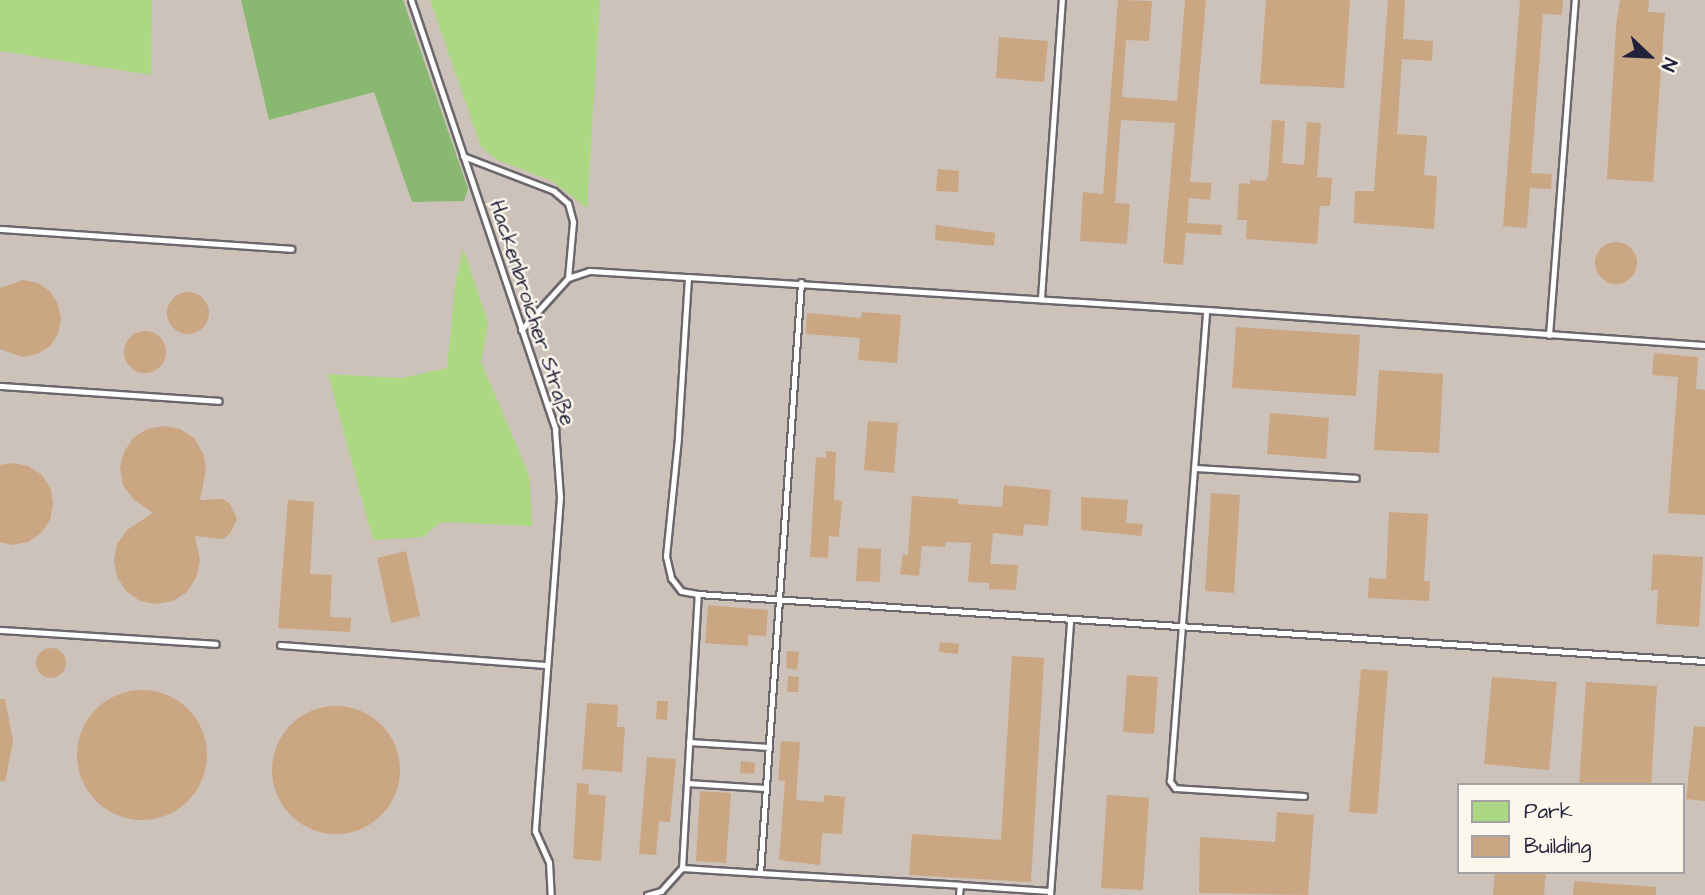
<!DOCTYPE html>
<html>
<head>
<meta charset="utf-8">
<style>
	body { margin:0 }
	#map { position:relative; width:1705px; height:895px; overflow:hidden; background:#f5e4cb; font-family:"Architects Daughter",sans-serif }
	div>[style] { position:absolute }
	.industrial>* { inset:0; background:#ccc2b9 }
	.green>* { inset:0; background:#acd783 }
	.forest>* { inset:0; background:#89b871 }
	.building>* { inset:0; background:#caa683 }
	.round { border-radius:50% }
	.roads { filter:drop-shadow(2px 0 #6c666d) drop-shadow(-2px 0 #6c666d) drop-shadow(0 2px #6c666d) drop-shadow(0 -2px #6c666d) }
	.service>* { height:5px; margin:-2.5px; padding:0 2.5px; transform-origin:2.5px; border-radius:2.5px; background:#fff }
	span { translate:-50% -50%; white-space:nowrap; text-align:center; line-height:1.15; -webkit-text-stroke:5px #fbf7ec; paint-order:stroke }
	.street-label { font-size:21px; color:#22223b }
	.legend { position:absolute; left:1457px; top:783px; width:228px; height:91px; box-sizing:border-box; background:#fbf7ec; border:2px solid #a4a2a5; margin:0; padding:9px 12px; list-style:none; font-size:21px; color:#22223b }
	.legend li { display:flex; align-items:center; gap:14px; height:35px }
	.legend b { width:35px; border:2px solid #a4a2a5 }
	.north { position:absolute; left:1614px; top:21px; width:70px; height:70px; -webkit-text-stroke:5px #fbf7ec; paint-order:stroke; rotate:113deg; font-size:19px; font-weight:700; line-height:28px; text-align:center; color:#22223b }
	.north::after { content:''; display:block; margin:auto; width:24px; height:32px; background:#22223b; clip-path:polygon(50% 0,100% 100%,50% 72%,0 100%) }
</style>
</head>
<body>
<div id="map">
	<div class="industrial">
		<div style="clip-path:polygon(evenodd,0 0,1705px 0,1705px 895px,0 895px,0 0,1458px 785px,1682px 785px,1682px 872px,1458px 872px,1458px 785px)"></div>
	</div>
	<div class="green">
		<div style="clip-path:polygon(0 0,152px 0,151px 75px,0 51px)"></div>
		<div style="clip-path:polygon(430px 0,600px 0,587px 208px,552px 181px,497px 160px,481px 147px)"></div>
		<div style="clip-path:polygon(463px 248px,488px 323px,481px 362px,529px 475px,532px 526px,441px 522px,423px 537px,373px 540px,328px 374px,402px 378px,447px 368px,455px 285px)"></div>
	</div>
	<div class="forest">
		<div style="clip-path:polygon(241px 0,403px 0,468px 189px,464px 201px,412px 202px,374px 92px,269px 120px)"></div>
	</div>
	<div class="building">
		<div style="clip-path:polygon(1118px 0,1152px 1px,1149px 41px,1126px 40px,1122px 97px,1177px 101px,1185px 0,1206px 0,1190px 182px,1212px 183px,1210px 200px,1189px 198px,1187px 223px,1222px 225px,1221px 235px,1186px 233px,1183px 265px,1163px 263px,1175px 123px,1121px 120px,1115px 203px,1130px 204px,1127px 244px,1080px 241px,1083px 192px,1103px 194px)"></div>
		<div style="clip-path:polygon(1266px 0,1350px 0,1344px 88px,1260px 84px)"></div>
		<div style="clip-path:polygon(1388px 0,1405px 0,1403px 39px,1433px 41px,1432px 61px,1402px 59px,1397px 134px,1427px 136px,1424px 175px,1437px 176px,1434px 229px,1354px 223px,1355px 191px,1374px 191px)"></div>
		<div style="clip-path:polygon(1520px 0,1563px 0,1562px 15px,1543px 14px,1531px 173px,1552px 174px,1551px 189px,1530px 188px,1527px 228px,1503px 226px)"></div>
		<div style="clip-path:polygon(1620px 0,1649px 0,1648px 12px,1665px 13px,1653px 182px,1607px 179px,1616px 27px)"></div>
		<div style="clip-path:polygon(999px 37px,1048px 41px,1044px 82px,996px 78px)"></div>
		<div style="clip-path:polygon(1272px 120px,1285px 121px,1282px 163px,1304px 165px,1307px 122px,1321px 123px,1317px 177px,1332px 178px,1330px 206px,1320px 206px,1317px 244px,1246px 239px,1247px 220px,1237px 220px,1239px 183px,1250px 184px,1250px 180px,1265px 181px,1268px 176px)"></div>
		<div style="clip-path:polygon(938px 169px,959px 171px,958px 192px,936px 191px)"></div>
		<div style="clip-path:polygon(936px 225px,995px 233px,994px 246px,935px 240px)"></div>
		<div class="round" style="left:1595px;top:242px;width:42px;height:42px"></div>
		<div style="clip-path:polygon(23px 280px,38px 283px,50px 291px,58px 304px,61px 319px,58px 334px,50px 346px,37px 354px,22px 357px,0 349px,0 288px)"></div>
		<div class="round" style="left:167px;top:292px;width:42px;height:42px"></div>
		<div style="clip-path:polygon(862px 312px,901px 315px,897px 363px,858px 360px,860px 338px,806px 334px,807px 313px,861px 318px)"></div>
		<div style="clip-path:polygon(1236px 327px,1360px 335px,1356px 396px,1232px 388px)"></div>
		<div class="round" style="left:124px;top:331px;width:42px;height:42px"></div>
		<div style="clip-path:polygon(1654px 353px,1698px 357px,1696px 389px,1705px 390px,1705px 515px,1668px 513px,1678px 377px,1652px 375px)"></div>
		<div style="clip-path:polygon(1379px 370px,1443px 374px,1439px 453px,1374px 450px)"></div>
		<div style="clip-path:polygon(1270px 413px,1329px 418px,1326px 459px,1267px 454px)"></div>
		<div style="clip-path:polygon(868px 421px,898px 423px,894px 473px,864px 470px)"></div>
		<div style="clip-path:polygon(164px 426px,180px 429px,194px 438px,203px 453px,206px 469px,200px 500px,223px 499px,230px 504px,237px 519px,230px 534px,223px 539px,195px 536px,200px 561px,196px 578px,187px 592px,173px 601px,156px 604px,140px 601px,126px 591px,117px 577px,114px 561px,117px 544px,127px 530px,153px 513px,133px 499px,123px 485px,120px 468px,124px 452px,133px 438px,147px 429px)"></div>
		<div style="clip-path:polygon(826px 451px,836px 452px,834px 500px,842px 501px,839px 537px,829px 536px,828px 558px,810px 557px,816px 457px,826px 458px)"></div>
		<div style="clip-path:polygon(13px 463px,28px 466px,42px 475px,51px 489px,53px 504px,50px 520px,41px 533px,28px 542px,12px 545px,0 542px,0 465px)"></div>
		<div style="clip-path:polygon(1004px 485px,1051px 490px,1048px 526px,1024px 524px,1023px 536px,993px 533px,990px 564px,1018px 565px,1016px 590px,989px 589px,989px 583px,968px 582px,971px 543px,946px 542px,945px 547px,922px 546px,919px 576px,900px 574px,903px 554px,908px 555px,912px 496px,958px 499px,958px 504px,1002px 507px)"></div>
		<div style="clip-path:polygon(1211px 493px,1240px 495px,1234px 593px,1205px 591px)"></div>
		<div style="clip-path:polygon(1081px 497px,1128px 500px,1126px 523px,1143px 524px,1141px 536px,1081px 530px)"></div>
		<div style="clip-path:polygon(288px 500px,314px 502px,310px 574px,332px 575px,330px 617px,351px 618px,350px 632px,278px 628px)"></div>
		<div style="clip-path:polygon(1389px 512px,1428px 514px,1424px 581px,1430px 581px,1429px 601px,1368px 598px,1369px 578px,1386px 579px)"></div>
		<div style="clip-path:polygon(858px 548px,881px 549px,880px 582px,856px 581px)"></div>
		<div style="clip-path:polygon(406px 551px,420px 616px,391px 623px,377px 558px)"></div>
		<div style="clip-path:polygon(1653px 554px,1703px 557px,1699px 627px,1656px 624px,1658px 590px,1651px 590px)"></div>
		<div style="clip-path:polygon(708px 605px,768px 610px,766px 636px,748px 635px,748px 646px,705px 643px)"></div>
		<div style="clip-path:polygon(940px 642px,959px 644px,958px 654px,939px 652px)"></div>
		<div class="round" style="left:36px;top:648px;width:30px;height:30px"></div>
		<div style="clip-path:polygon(787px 651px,799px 652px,797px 670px,786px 668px)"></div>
		<div style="clip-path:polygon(1012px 656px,1044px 658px,1031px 882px,909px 875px,912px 834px,1001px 840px)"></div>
		<div style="clip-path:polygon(1361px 669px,1388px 671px,1377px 814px,1349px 812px)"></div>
		<div style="clip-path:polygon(1127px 675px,1158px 677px,1154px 734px,1123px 732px)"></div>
		<div style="clip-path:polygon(788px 676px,799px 677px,798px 692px,787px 692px)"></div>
		<div style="clip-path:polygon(1492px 677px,1557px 682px,1549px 770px,1484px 764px)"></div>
		<div style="clip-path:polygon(1586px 682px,1657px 686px,1651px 785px,1579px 785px)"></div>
		<div class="round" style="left:77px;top:690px;width:130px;height:130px"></div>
		<div style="clip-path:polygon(0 699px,5px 699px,13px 741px,5px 782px,0 781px)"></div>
		<div style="clip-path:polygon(657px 701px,668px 701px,667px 720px,656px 719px)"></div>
		<div style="clip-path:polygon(587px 703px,618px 705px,617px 727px,625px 727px,622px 772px,582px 769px)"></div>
		<div class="round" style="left:272px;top:706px;width:128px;height:128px"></div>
		<div style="clip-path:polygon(1694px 726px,1705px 727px,1705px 801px,1686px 799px)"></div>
		<div style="clip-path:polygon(781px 741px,800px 742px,796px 800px,824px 802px,824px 795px,845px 797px,842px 834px,822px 833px,820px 865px,779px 860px,785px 781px,778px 780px)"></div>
		<div style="clip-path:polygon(647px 757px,676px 759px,670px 822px,659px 821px,656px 855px,639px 854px)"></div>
		<div style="clip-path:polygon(741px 761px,755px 763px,754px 774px,740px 773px)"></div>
		<div style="clip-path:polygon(577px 783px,589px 784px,588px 794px,606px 796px,601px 861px,573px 859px)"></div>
		<div style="clip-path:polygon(700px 791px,731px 793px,726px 863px,696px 861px)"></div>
		<div style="clip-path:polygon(1107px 795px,1149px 798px,1143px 890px,1101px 888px)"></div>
		<div style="clip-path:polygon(1277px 812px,1314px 815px,1308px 895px,1199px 893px,1200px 837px,1275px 842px)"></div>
		<div style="clip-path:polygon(1495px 872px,1546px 872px,1544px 895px,1493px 895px)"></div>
		<div style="clip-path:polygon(1574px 881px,1656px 887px,1656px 895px,1573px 895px)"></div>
	</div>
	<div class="roads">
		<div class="service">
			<div style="left:411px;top:0;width:453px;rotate:71.4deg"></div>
			<div style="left:555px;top:429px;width:68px;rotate:85.8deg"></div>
			<div style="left:560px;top:497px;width:335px;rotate:94.3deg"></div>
			<div style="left:535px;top:831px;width:34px;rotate:66deg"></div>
			<div style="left:549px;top:862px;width:33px;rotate:87deg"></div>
			<div style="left:463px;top:156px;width:97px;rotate:21deg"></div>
			<div style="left:554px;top:191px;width:18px;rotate:41deg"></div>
			<div style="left:568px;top:203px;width:20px;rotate:75deg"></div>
			<div style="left:573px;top:222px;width:56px;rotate:95.1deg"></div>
			<div style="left:0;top:229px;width:292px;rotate:3.9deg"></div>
			<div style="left:801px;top:282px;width:592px;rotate:93.97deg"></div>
			<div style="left:760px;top:873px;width:200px;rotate:3.4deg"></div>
			<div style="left:960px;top:885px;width:10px;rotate:96deg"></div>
			<div style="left:1041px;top:298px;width:299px;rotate:-86deg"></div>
			<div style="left:1206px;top:310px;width:519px;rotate:-176.35deg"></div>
			<div style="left:688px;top:277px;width:161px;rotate:93.6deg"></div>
			<div style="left:678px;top:438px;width:119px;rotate:95.8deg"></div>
			<div style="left:666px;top:556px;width:23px;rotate:77deg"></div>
			<div style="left:671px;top:578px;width:16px;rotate:52deg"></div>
			<div style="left:681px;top:591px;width:17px;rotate:10deg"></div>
			<div style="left:698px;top:594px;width:1009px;rotate:3.81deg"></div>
			<div style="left:521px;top:330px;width:70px;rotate:-47.9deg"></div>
			<div style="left:568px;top:278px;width:22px;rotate:-18deg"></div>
			<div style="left:589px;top:271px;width:99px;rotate:3.5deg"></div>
			<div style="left:1549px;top:335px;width:336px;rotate:-85.6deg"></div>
			<div style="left:0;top:386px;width:219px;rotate:3.9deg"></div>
			<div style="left:1194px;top:468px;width:162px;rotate:3.5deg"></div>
			<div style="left:0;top:630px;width:216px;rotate:3.7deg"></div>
			<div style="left:280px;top:645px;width:267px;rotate:4.3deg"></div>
			<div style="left:689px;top:742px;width:80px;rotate:3.6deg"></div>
			<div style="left:687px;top:783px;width:78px;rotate:3.7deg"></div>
			<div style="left:1304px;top:796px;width:129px;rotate:-176.5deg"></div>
			<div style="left:1175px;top:788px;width:9px;rotate:-126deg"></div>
			<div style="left:1170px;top:781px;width:472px;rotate:-85.6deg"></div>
			<div style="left:1206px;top:310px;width:500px;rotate:4.01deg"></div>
			<div style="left:682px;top:868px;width:78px;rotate:3.7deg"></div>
			<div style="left:960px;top:885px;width:90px;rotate:3.8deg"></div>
			<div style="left:647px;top:895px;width:15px;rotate:-16deg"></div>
			<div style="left:661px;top:891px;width:31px;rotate:-48deg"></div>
			<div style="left:682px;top:868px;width:274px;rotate:-86.7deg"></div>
			<div style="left:1050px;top:895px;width:276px;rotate:-85.8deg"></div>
		</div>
	</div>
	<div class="street-label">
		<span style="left:532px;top:313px;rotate:72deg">Hackenbroicher Straße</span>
	</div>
	<ul class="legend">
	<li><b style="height:19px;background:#acd783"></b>Park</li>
	<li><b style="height:19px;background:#caa683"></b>Building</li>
	</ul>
	<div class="north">N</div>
</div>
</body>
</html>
